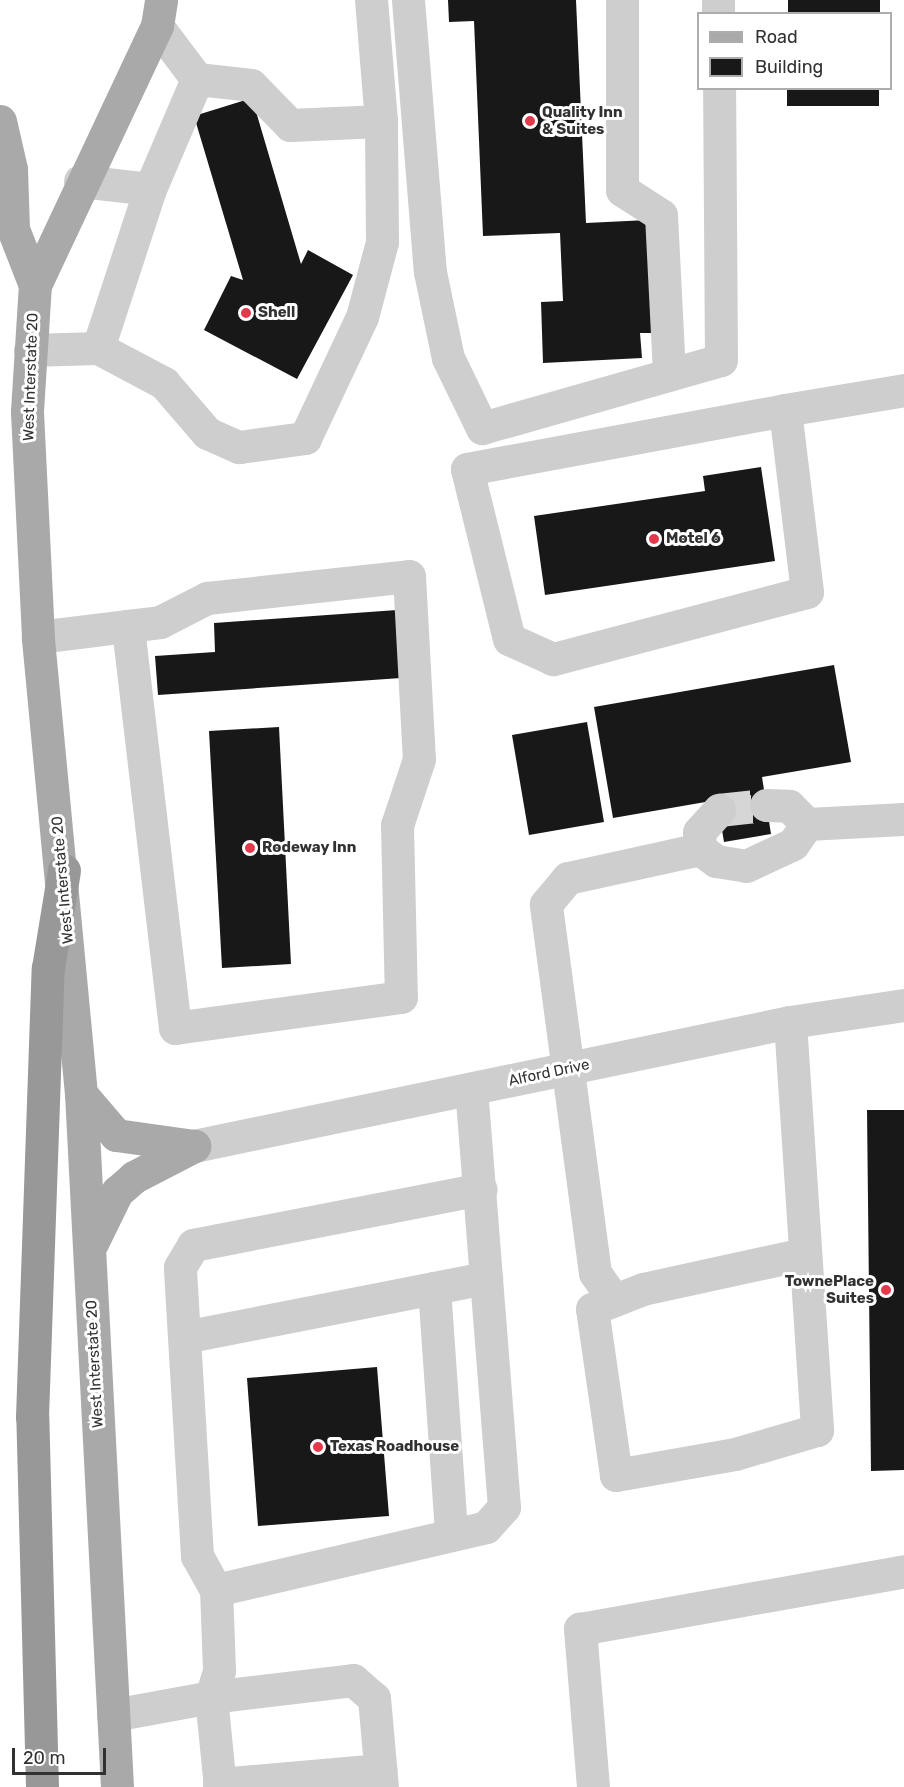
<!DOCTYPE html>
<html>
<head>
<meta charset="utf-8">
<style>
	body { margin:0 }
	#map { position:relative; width:904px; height:1787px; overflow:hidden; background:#fff; font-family:Rubik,sans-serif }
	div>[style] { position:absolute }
	.building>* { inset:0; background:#181818 }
	.minor-tunnel>* { height:33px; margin-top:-16.5px; transform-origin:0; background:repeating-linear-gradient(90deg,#d6d6d6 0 33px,transparent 0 49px) }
	.minor>* { height:33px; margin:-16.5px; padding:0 16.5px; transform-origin:16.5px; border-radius:16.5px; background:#cecece }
	.major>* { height:33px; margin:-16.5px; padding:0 16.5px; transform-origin:16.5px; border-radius:16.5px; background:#a9a9a9 }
	.highway>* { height:33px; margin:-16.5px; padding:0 16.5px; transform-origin:16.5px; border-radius:16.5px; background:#989898 }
	.dots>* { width:16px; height:16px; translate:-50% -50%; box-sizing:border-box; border:3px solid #fff; border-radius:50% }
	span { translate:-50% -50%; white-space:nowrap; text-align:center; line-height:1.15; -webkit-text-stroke:6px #fff; paint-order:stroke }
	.poi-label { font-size:15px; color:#313131; font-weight:700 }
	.left { translate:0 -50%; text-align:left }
	.right { translate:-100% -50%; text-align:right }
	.street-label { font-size:15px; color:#313131 }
	.legend { position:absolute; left:697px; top:12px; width:195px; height:78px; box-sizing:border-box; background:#fff; border:2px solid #adadad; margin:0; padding:8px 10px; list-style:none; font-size:18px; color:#313131 }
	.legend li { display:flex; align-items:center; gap:12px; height:30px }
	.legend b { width:30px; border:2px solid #adadad }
	.scale { position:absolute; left:12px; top:1748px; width:94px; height:27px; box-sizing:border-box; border:3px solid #313131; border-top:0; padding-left:8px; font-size:18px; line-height:21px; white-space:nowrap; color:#313131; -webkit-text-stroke:4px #fff; paint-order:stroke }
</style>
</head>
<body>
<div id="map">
	<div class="building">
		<div style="clip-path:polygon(448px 0,576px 0,586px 223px,648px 220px,653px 333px,640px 333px,642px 358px,543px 363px,541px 302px,563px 301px,560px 233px,483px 236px,474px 21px,449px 22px)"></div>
		<div style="clip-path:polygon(788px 0,880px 0,880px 14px,788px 14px)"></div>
		<div style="clip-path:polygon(787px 88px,879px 88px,879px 106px,787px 106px)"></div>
		<div style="clip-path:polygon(252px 98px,301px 264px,308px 250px,353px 275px,297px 379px,204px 330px,231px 276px,243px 280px,194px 116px)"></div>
		<div style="clip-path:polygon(761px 467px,775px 561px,545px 595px,534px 516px,705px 491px,703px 476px)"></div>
		<div style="clip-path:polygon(397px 610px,401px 678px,158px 695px,155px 656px,215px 652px,214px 623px)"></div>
		<div style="clip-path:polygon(834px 665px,851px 762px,762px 777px,771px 834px,724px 842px,717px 800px,613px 818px,594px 707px)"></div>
		<div style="clip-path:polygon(587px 722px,604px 822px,529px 835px,512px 735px)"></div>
		<div style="clip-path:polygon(279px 727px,291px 964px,222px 968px,209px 731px)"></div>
		<div style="clip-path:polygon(867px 1110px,904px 1110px,904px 1470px,871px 1471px)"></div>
		<div style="clip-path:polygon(377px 1367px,389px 1516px,258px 1526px,247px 1378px)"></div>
	</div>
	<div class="minor-tunnel">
		<div style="left:719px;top:810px;width:47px;rotate:-6.1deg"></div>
	</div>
	<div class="minor">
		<div style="left:408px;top:0;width:273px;rotate:85.4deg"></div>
		<div style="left:430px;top:272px;width:88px;rotate:78.2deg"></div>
		<div style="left:448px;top:358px;width:78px;rotate:64.1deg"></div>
		<div style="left:482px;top:428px;width:248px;rotate:-15.9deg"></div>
		<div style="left:721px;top:360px;width:272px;rotate:-90.4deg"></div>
		<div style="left:622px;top:0;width:190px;rotate:90deg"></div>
		<div style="left:622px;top:190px;width:46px;rotate:32.7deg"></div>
		<div style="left:661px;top:215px;width:160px;rotate:87.1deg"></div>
		<div style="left:718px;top:0;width:14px;rotate:90deg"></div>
		<div style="left:157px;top:26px;width:66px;rotate:53deg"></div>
		<div style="left:197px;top:79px;width:54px;rotate:6.3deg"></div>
		<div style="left:251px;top:85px;width:56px;rotate:45.7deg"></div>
		<div style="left:290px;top:125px;width:91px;rotate:-2.5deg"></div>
		<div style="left:381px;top:121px;width:121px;rotate:-94.7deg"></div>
		<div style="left:80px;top:181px;width:70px;rotate:6.5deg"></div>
		<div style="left:98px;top:348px;width:75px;rotate:27.9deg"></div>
		<div style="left:164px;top:383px;width:66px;rotate:49.3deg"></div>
		<div style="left:207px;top:433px;width:35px;rotate:24deg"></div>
		<div style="left:239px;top:447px;width:67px;rotate:-7.8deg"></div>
		<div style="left:305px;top:438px;width:134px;rotate:-64.8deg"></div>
		<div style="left:362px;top:317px;width:78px;rotate:-75.1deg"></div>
		<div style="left:382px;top:242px;width:121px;rotate:-90.5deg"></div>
		<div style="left:30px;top:350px;width:68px;rotate:-1.7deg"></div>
		<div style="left:98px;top:348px;width:167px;rotate:-71.9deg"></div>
		<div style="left:150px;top:189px;width:120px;rotate:-66.9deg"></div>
		<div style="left:785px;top:410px;width:183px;rotate:83.1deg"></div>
		<div style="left:807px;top:592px;width:263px;rotate:165.2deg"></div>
		<div style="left:553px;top:659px;width:48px;rotate:-155.6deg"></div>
		<div style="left:509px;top:639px;width:175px;rotate:-103.9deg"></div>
		<div style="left:467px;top:469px;width:323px;rotate:-10.5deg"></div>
		<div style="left:785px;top:410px;width:121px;rotate:-9.5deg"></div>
		<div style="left:38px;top:637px;width:91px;rotate:-7deg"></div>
		<div style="left:128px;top:626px;width:32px;rotate:-7deg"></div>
		<div style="left:160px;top:622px;width:53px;rotate:-27.1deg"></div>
		<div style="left:207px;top:598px;width:203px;rotate:-6.2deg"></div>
		<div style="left:409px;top:576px;width:183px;rotate:86.9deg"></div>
		<div style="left:419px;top:759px;width:70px;rotate:108.4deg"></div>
		<div style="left:397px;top:825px;width:172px;rotate:88.7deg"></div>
		<div style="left:401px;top:997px;width:228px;rotate:172.2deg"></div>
		<div style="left:175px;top:1028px;width:405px;rotate:-96.7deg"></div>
		<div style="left:766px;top:805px;width:23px;rotate:2deg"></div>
		<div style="left:789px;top:806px;width:25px;rotate:45deg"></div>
		<div style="left:700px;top:849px;width:17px;rotate:-93deg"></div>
		<div style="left:699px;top:832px;width:30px;rotate:-48deg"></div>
		<div style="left:790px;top:1022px;width:409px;rotate:86.2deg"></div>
		<div style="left:817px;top:1430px;width:85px;rotate:163.7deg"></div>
		<div style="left:735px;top:1454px;width:121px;rotate:170deg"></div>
		<div style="left:616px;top:1475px;width:168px;rotate:-98.2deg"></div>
		<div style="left:592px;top:1309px;width:55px;rotate:-21.4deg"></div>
		<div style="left:643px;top:1289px;width:164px;rotate:-12.3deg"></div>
		<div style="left:194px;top:1146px;width:609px;rotate:-11.75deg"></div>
		<div style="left:790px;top:1022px;width:115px;rotate:-8.5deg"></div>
		<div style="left:434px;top:1288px;width:247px;rotate:86deg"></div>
		<div style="left:614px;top:1300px;width:33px;rotate:-125deg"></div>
		<div style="left:595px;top:1273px;width:372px;rotate:-97.6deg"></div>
		<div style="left:546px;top:904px;width:34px;rotate:-50deg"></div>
		<div style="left:568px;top:878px;width:135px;rotate:-12.4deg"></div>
		<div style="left:700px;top:849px;width:20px;rotate:37deg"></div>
		<div style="left:716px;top:861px;width:30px;rotate:9deg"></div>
		<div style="left:746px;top:866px;width:52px;rotate:-25.1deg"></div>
		<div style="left:793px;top:844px;width:24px;rotate:-55deg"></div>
		<div style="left:807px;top:824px;width:97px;rotate:-3deg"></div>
		<div style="left:184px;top:1337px;width:308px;rotate:-11.1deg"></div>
		<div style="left:216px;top:1590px;width:277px;rotate:-13.1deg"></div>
		<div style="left:486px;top:1527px;width:27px;rotate:-48deg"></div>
		<div style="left:504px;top:1507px;width:419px;rotate:-94.5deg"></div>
		<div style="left:113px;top:1715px;width:100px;rotate:-10.4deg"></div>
		<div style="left:211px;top:1697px;width:28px;rotate:-73deg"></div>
		<div style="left:219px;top:1670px;width:80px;rotate:-92.1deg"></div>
		<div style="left:216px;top:1590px;width:39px;rotate:-119deg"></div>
		<div style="left:197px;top:1556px;width:289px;rotate:-93.4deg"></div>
		<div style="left:180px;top:1267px;width:26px;rotate:-59deg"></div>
		<div style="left:193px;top:1245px;width:293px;rotate:-11deg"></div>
		<div style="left:219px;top:1784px;width:162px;rotate:-5deg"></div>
		<div style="left:220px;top:1787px;width:90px;rotate:-95.7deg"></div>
		<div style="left:211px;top:1697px;width:143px;rotate:-6.8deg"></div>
		<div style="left:353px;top:1680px;width:28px;rotate:41deg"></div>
		<div style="left:374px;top:1698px;width:89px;rotate:84.9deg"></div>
		<div style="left:593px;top:1787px;width:159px;rotate:-94.7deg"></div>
		<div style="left:580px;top:1629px;width:329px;rotate:-10.1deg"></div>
	</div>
	<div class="major">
		<div style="left:0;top:121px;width:49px;rotate:77.1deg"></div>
		<div style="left:11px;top:169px;width:60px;rotate:88.1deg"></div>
		<div style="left:13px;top:229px;width:60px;rotate:68.6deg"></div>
		<div style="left:81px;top:1094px;width:54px;rotate:49.5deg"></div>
		<div style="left:116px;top:1135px;width:79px;rotate:8deg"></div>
		<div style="left:92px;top:1243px;width:57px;rotate:-63.9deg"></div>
		<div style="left:117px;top:1192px;width:23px;rotate:-41deg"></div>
		<div style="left:134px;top:1177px;width:68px;rotate:-27.3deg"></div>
		<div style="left:117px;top:1787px;width:694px;rotate:-92.97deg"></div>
		<div style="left:81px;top:1094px;width:459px;rotate:-95.4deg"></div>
		<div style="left:38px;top:637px;width:226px;rotate:-92.8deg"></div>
		<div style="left:27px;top:411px;width:126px;rotate:-86.4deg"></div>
		<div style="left:35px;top:285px;width:286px;rotate:-64.8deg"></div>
		<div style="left:157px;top:26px;width:26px;rotate:-81deg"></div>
	</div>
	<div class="highway">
		<div style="left:42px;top:1787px;width:370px;rotate:-91.5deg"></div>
		<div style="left:32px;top:1417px;width:449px;rotate:-88deg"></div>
		<div style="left:48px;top:968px;width:99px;rotate:-80.7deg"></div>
	</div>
	<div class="dots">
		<div style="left:530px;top:121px;background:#e4384b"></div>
		<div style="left:246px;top:313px;background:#e4384b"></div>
		<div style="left:654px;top:539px;background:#e4384b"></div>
		<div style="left:250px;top:848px;background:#e4384b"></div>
		<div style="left:886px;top:1290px;background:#e4384b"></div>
		<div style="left:318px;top:1447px;background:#e4384b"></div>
	</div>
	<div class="poi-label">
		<span class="left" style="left:542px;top:121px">Quality Inn<br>&amp; Suites</span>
		<span class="left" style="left:258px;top:313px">Shell</span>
		<span class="left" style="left:666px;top:539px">Motel 6</span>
		<span class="left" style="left:262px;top:848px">Rodeway Inn</span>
		<span class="right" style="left:874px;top:1290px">TownePlace<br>Suites</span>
		<span class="left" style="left:330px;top:1447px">Texas Roadhouse</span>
	</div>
	<div class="street-label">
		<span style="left:31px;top:377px;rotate:-88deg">West Interstate 20</span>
		<span style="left:63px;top:880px;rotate:-95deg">West Interstate 20</span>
		<span style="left:549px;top:1073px;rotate:-12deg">Alford Drive</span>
		<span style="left:95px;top:1364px;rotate:-93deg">West Interstate 20</span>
	</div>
	<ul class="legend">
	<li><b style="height:8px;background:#a9a9a9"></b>Road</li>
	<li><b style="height:16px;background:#181818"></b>Building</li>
	</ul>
	<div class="scale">20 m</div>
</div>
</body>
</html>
